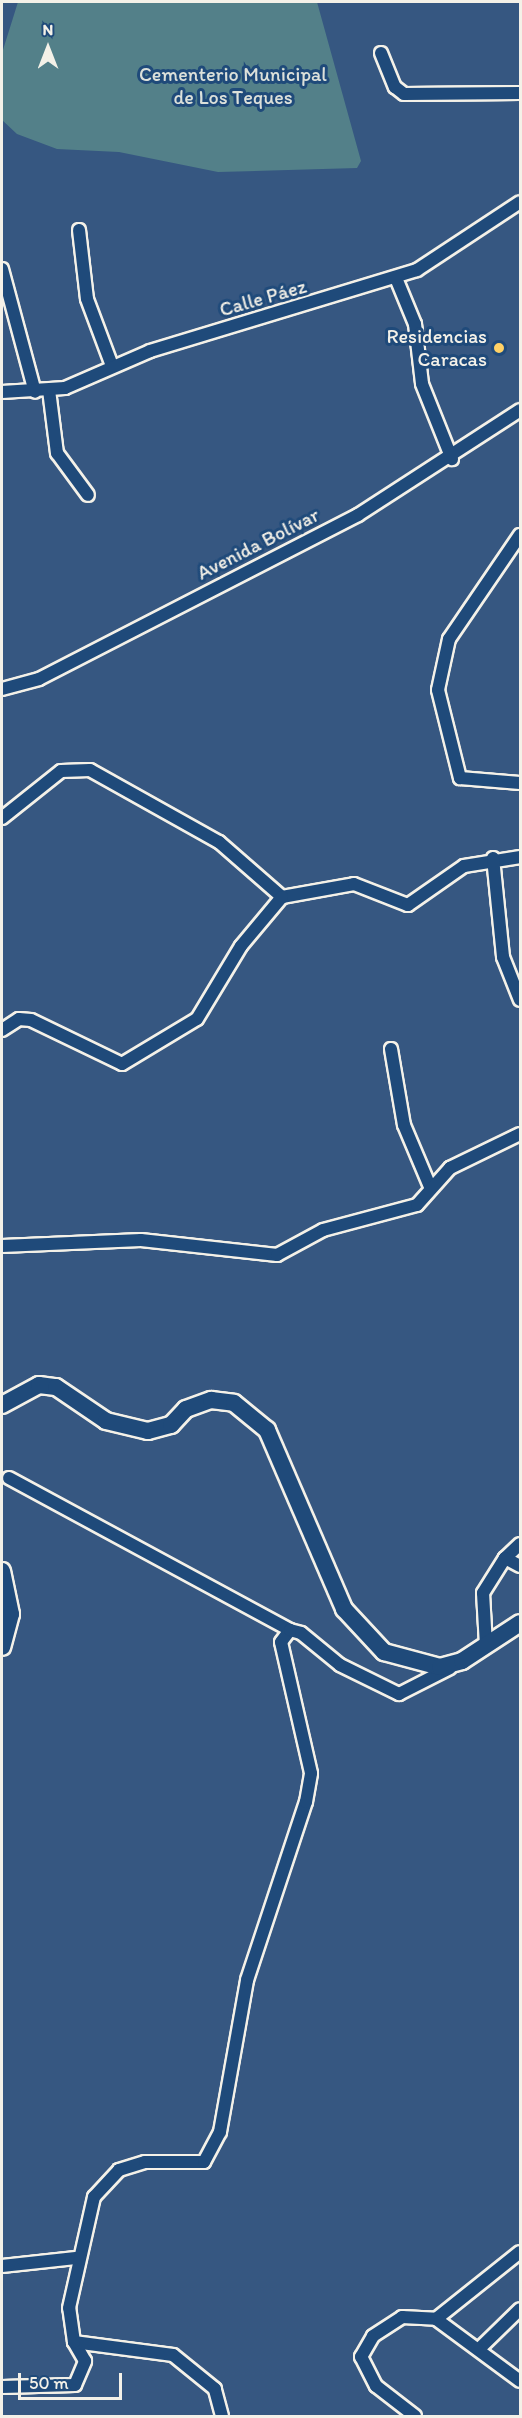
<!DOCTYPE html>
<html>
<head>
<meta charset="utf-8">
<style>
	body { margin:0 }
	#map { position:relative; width:522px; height:2418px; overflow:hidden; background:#365781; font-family:Itim,sans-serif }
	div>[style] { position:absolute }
	.green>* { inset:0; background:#538089 }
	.roads { filter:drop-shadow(2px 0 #f4f1e8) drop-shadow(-2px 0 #f4f1e8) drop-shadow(0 2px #f4f1e8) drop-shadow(0 -2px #f4f1e8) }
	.street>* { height:12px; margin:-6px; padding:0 6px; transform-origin:6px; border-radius:6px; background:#1f4a7a }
	.secondary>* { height:16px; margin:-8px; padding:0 8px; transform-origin:8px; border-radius:8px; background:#1f4a7a }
	.dots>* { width:16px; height:16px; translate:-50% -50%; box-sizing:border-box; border:3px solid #1f4a7a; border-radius:50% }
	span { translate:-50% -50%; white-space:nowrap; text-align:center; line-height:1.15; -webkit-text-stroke:6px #1f4a7a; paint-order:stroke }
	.park-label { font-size:20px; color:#dce0da }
	.street-label { font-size:20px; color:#f4f1e8 }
	.poi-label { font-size:20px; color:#f4f1e8 }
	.right { translate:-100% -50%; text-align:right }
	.frame { position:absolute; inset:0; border:3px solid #f4f1e8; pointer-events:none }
	.north { position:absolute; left:18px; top:18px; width:60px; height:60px; -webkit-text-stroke:4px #1f4a7a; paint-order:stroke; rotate:0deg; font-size:16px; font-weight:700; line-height:24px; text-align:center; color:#f4f1e8 }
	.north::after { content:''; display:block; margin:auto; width:21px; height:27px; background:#f4f1e8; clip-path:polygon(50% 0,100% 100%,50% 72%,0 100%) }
	.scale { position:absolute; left:18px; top:2373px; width:104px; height:27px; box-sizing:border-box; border:3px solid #f4f1e8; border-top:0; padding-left:8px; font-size:18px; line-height:21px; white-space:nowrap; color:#f4f1e8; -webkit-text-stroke:4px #1f4a7a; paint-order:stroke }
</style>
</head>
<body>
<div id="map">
	<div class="green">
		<div style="clip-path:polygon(18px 2px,317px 2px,361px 161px,357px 168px,218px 172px,119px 152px,57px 149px,17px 134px,2px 120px,2px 53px)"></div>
	</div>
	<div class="roads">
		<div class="street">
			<div style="left:381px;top:53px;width:37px;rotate:68deg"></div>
			<div style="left:395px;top:87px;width:11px;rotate:38deg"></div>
			<div style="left:404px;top:94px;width:116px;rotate:-0.5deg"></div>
			<div style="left:79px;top:230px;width:69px;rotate:83.4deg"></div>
			<div style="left:87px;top:299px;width:72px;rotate:69.5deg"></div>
			<div style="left:2px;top:269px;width:127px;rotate:75deg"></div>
			<div style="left:396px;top:278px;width:50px;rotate:67.6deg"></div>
			<div style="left:415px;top:324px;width:60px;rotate:83.3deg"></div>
			<div style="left:422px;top:384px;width:81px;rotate:68.2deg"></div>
			<div style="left:49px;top:390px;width:64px;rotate:82.8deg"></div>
			<div style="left:57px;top:453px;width:52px;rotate:53.6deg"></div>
			<div style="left:2px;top:392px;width:63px;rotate:-3.6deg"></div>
			<div style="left:65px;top:388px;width:93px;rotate:-23.5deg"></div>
			<div style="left:150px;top:351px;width:279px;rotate:-16.9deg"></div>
			<div style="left:417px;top:270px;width:123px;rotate:-33.4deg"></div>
			<div style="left:520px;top:535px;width:126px;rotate:124.3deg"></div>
			<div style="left:449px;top:639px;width:52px;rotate:102.2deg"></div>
			<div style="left:438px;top:690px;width:91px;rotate:76deg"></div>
			<div style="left:460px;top:778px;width:60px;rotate:4.8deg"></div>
			<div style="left:2px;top:689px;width:38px;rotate:-15deg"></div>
			<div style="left:39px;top:679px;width:359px;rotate:-27.2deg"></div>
			<div style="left:358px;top:515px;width:193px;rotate:-32.9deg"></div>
			<div style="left:2px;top:818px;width:75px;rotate:-38.5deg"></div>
			<div style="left:61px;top:771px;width:29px;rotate:-2deg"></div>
			<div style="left:90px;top:770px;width:148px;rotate:29.2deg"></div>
			<div style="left:219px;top:842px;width:84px;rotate:41.1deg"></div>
			<div style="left:282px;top:897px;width:73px;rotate:-10.2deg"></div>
			<div style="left:354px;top:884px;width:58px;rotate:21.3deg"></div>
			<div style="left:408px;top:905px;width:68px;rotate:-34.9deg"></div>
			<div style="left:464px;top:866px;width:57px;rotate:-9.1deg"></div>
			<div style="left:493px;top:858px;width:100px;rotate:84.2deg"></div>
			<div style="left:503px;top:957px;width:46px;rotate:68.4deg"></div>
			<div style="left:2px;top:1030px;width:20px;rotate:-33deg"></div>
			<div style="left:19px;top:1019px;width:12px;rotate:5deg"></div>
			<div style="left:31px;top:1020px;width:101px;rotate:25.8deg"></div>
			<div style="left:122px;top:1064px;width:87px;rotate:-31deg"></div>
			<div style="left:197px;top:1019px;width:85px;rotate:-58.9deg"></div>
			<div style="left:241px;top:946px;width:64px;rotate:-50.1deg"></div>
			<div style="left:391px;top:1049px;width:77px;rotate:80.3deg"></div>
			<div style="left:404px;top:1125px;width:69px;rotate:67.1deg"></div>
			<div style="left:2px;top:1246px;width:139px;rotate:-2.5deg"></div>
			<div style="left:141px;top:1240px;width:137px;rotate:6.3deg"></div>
			<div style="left:277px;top:1255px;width:52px;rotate:-28.5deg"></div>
			<div style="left:323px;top:1230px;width:97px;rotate:-14.9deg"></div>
			<div style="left:417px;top:1205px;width:50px;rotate:-48.3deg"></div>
			<div style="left:450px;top:1168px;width:78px;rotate:-25.9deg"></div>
			<div style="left:9px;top:1478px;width:319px;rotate:28.4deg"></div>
			<div style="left:520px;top:1544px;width:21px;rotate:137deg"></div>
			<div style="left:505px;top:1558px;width:17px;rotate:28deg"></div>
			<div style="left:486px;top:1645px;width:52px;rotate:-93.3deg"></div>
			<div style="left:483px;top:1593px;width:41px;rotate:-57.8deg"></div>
			<div style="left:2px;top:2266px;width:74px;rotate:-6.2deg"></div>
			<div style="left:436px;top:2319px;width:107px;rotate:-38.6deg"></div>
			<div style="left:479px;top:2349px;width:57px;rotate:-44.3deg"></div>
			<div style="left:2px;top:2387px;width:73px;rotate:-1.6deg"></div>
			<div style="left:75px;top:2385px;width:26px;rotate:-67deg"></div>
			<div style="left:85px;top:2361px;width:22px;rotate:-120deg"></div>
			<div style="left:222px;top:2416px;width:28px;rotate:-105deg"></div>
			<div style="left:215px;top:2389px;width:54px;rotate:-141deg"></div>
			<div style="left:173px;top:2355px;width:100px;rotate:-172.5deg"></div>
			<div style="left:74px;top:2342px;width:34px;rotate:-98deg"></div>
			<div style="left:69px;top:2308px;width:114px;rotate:-77.3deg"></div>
			<div style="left:94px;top:2197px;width:37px;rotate:-47deg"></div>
			<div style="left:119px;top:2170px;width:27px;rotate:-17deg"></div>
			<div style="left:145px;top:2162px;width:59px"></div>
			<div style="left:204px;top:2162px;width:34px;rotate:-62deg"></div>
			<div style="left:220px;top:2132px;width:154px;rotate:-79.9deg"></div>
			<div style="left:247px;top:1980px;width:188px;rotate:-71.7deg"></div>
			<div style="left:306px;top:1802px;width:29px;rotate:-80deg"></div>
			<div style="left:311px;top:1773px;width:134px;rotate:-102.9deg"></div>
			<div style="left:281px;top:1642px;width:15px;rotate:-53deg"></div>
			<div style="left:290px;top:1630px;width:11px;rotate:15deg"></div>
			<div style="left:301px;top:1633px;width:50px;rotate:39.4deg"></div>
			<div style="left:340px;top:1665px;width:66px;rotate:26.2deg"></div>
			<div style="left:399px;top:1694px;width:57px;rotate:-27deg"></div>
			<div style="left:415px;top:2416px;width:49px;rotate:-142.4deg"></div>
			<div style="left:376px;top:2386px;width:33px;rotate:-117deg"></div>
			<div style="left:361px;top:2357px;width:24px;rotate:-60deg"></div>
			<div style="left:373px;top:2336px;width:35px;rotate:-33deg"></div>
			<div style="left:402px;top:2317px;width:34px;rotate:3deg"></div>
			<div style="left:436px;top:2319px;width:104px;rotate:36.4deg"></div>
		</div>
		<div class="secondary">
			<div style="left:2px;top:1405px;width:42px;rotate:-28.4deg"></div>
			<div style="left:39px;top:1385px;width:17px;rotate:7deg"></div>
			<div style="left:56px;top:1387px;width:60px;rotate:34.2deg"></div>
			<div style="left:106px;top:1421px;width:43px;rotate:13.4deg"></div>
			<div style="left:148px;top:1431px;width:24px;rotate:-15deg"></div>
			<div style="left:171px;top:1425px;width:22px;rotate:-47deg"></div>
			<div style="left:186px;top:1409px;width:27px;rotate:-20deg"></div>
			<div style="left:211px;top:1400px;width:23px;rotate:7deg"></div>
			<div style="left:234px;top:1403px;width:43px;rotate:39.3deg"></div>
			<div style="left:267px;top:1430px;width:195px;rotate:66.7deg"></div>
			<div style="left:344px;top:1609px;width:59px;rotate:47.1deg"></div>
			<div style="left:384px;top:1652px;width:58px;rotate:15deg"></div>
			<div style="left:440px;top:1667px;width:23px;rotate:-15deg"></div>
			<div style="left:462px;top:1661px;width:69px;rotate:-33.2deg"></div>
			<div style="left:2px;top:1571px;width:44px;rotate:78.2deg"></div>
			<div style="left:11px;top:1614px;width:34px;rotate:105deg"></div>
		</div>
	</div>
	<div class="dots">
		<div style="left:499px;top:348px;background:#ffd166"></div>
	</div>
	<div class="park-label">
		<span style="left:233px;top:86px">Cementerio Municipal<br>de Los Teques</span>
	</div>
	<div class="street-label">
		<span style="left:263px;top:298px;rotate:-16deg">Calle Páez</span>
		<span style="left:258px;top:544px;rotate:-27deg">Avenida Bolívar</span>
	</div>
	<div class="poi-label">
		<span class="right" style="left:487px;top:348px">Residencias<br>Caracas</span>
	</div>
	<div class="frame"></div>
	<div class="north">N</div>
	<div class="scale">50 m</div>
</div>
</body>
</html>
